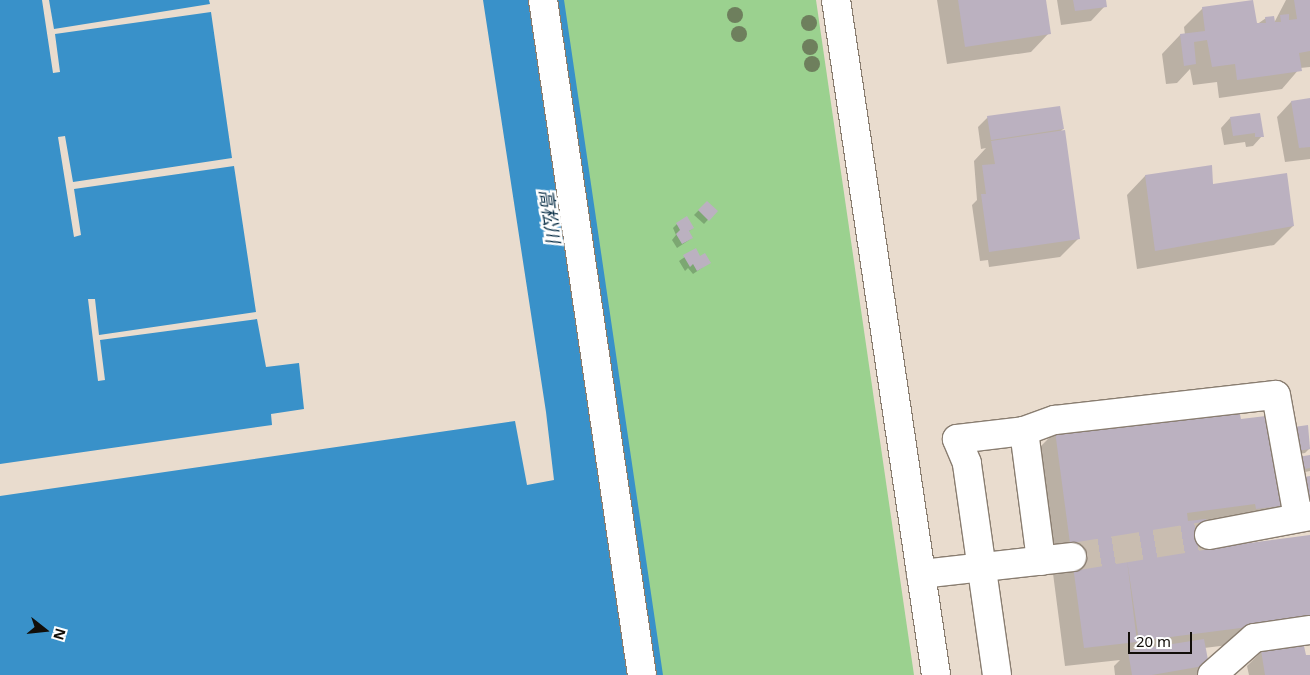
<!DOCTYPE html>
<html>
<head>
<meta charset="utf-8">
<style>
	body { margin:0 }
	#map { position:relative; width:1310px; height:675px; overflow:hidden; background:#e9dcce; font-family:"Noto Sans","Noto Sans JP",sans-serif }
	div>[style] { position:absolute }
	.green>* { inset:0; background:#9bd18f }
	.water>* { inset:0; background:#3991c9 }
	.shadow>* { inset:0; background:#0003 }
	.stream>* { height:6px; margin:-3px; padding:0 3px; transform-origin:3px; border-radius:3px; background:#3991c9 }
	.building>* { inset:0; background:#bbb1c0 }
	.minor-tunnel>* { height:28px; margin-top:-14px; transform-origin:0; background:repeating-linear-gradient(90deg,#c9bdb0 0 28px,transparent 0 42px) }
	.roads { filter:drop-shadow(1px 0 #897d70) drop-shadow(-1px 0 #897d70) drop-shadow(0 1px #897d70) drop-shadow(0 -1px #897d70) }
	.minor>* { height:28px; margin:-14px; padding:0 14px; transform-origin:14px; border-radius:14px; background:#fff }
	.trees>* { width:16px; height:16px; margin:-8px; border-radius:50%; background:#6e7f5d }
	span { translate:-50% -50%; white-space:nowrap; text-align:center; line-height:1.15; -webkit-text-stroke:5px #fff; paint-order:stroke }
	.water-label { font-size:18px; color:#082e46; font-style:italic }
	.north { position:absolute; left:20px; top:605px; width:50px; height:50px; -webkit-text-stroke:4px #fff; paint-order:stroke; rotate:106deg; font-size:14px; font-weight:700; line-height:20px; text-align:center; color:#120e09 }
	.north::after { content:''; display:block; margin:auto; width:18px; height:22px; background:#120e09; clip-path:polygon(50% 0,100% 100%,50% 72%,0 100%) }
	.scale { position:absolute; left:1128px; top:632px; width:64px; height:22px; box-sizing:border-box; border:2px solid #120e09; border-top:0; padding-left:6px; font-size:15px; line-height:18px; white-space:nowrap; color:#120e09; -webkit-text-stroke:4px #fff; paint-order:stroke }
</style>
</head>
<body>
<div id="map">
	<div class="green">
		<div style="clip-path:polygon(556px 0,816px 0,914px 675px,655px 675px)"></div>
	</div>
	<div class="water">
		<div style="clip-path:polygon(0 0,42px 0,53px 73px,60px 72px,55px 34px,211px 12px,232px 158px,73px 182px,65px 136px,58px 137px,74px 237px,81px 235px,74px 189px,234px 166px,256px 312px,99px 335px,95px 299px,88px 299px,98px 381px,105px 380px,100px 340px,257px 319px,266px 367px,299px 363px,304px 409px,271px 414px,272px 425px,0 464px)"></div>
		<div style="clip-path:polygon(49px 0,209px 0,210px 4px,54px 29px)"></div>
		<div style="clip-path:polygon(483px 0,528px 0,627px 675px,0 675px,0 496px,515px 421px,527px 485px,554px 480px,546px 412px)"></div>
	</div>
	<div class="shadow">
		<div style="clip-path:polygon(937px 0,1044px 0,1049px 33px,1031px 52px,947px 64px)"></div>
		<div style="clip-path:polygon(1057px 0,1105px 0,1105px 6px,1091px 21px,1061px 25px)"></div>
		<div style="clip-path:polygon(1286px 0,1310px 0,1310px 67px,1300px 68px,1282px 89px,1219px 98px,1217px 82px,1193px 85px,1190px 69px,1177px 83px,1166px 84px,1162px 54px,1180px 35px,1185px 35px,1184px 27px,1203px 8px,1256px 25px,1266px 18px,1274px 23px)"></div>
		<div style="clip-path:polygon(1310px 100px,1310px 159px,1285px 162px,1277px 117px,1291px 102px)"></div>
		<div style="clip-path:polygon(988px 117px,1063px 129px,1059px 133px,1079px 238px,1060px 257px,989px 267px,988px 260px,980px 261px,972px 205px,977px 200px,974px 161px,986px 148px,981px 149px,978px 127px)"></div>
		<div style="clip-path:polygon(1230px 118px,1262px 136px,1253px 146px,1246px 147px,1245px 142px,1224px 145px,1221px 128px)"></div>
		<div style="clip-path:polygon(1211px 166px,1212px 186px,1293px 226px,1274px 245px,1137px 269px,1127px 195px,1145px 176px)"></div>
		<div style="clip-path:polygon(707px 202px,716px 211px,704px 224px,694px 215px)"></div>
		<div style="clip-path:polygon(677px 224px,693px 228px,688px 232px,692px 238px,677px 248px,672px 240px,676px 235px,673px 228px)"></div>
		<div style="clip-path:polygon(695px 250px,700px 258px,709px 263px,693px 274px,688px 268px,685px 271px,679px 261px)"></div>
		<div style="clip-path:polygon(1240px 420px,1279px 506px,1261px 524px,1208px 550px,1310px 536px,1310px 635px,1204px 648px,1208px 664px,1197px 675px,1115px 675px,1114px 666px,1120px 660px,1065px 666px,1037px 450px,1055px 432px)"></div>
		<div style="clip-path:polygon(1290px 433px,1310px 448px,1305px 453px,1293px 455px)"></div>
		<div style="clip-path:polygon(1310px 456px,1310px 471px,1295px 474px)"></div>
		<div style="clip-path:polygon(1262px 651px,1310px 656px,1310px 675px,1249px 675px,1247px 666px)"></div>
	</div>
	<div class="stream">
		<div style="left:561px;top:0;width:682px;rotate:81.66deg"></div>
	</div>
	<div class="building">
		<div style="clip-path:polygon(958px 0,1046px 0,1051px 34px,965px 47px)"></div>
		<div style="clip-path:polygon(1073px 0,1106px 0,1107px 7px,1075px 11px)"></div>
		<div style="clip-path:polygon(1253px 0,1257px 23px,1266px 23px,1265px 17px,1274px 16px,1275px 22px,1281px 22px,1280px 15px,1289px 14px,1289px 20px,1297px 19px,1294px 0,1310px 0,1310px 51px,1299px 53px,1302px 71px,1237px 80px,1235px 64px,1212px 67px,1207px 40px,1194px 42px,1196px 64px,1184px 66px,1180px 34px,1205px 31px,1202px 7px)"></div>
		<div style="clip-path:polygon(1310px 98px,1310px 147px,1299px 148px,1291px 101px)"></div>
		<div style="clip-path:polygon(1060px 106px,1064px 129px,991px 140px,987px 116px)"></div>
		<div style="clip-path:polygon(1260px 113px,1264px 137px,1255px 137px,1255px 133px,1233px 136px,1230px 117px)"></div>
		<div style="clip-path:polygon(1065px 130px,1080px 239px,989px 252px,981px 194px,986px 194px,982px 165px,995px 164px,991px 141px)"></div>
		<div style="clip-path:polygon(1212px 165px,1213px 184px,1287px 173px,1294px 226px,1155px 251px,1145px 175px)"></div>
		<div style="clip-path:polygon(707px 201px,718px 211px,709px 221px,698px 210px)"></div>
		<div style="clip-path:polygon(687px 216px,694px 228px,689px 231px,693px 238px,682px 244px,676px 234px,680px 230px,676px 223px)"></div>
		<div style="clip-path:polygon(696px 248px,700px 256px,705px 253px,711px 263px,697px 271px,693px 264px,690px 267px,683px 255px)"></div>
		<div style="clip-path:polygon(1238px 405px,1241px 419px,1266px 416px,1281px 506px,1256px 509px,1255px 504px,1187px 513px,1188px 521px,1206px 519px,1211px 548px,1310px 535px,1310px 619px,1139px 641px,1127px 560px,1137px 642px,1084px 648px,1055px 431px)"></div>
		<div style="clip-path:polygon(1308px 425px,1310px 449px,1298px 451px,1294px 427px)"></div>
		<div style="clip-path:polygon(1310px 455px,1310px 468px,1299px 470px,1298px 457px)"></div>
		<div style="clip-path:polygon(1310px 476px,1310px 502px,1307px 502px,1304px 477px)"></div>
		<div style="clip-path:polygon(1204px 639px,1209px 665px,1152px 675px,1132px 675px,1128px 651px)"></div>
		<div style="clip-path:polygon(1304px 646px,1306px 655px,1310px 655px,1310px 675px,1265px 675px,1261px 650px)"></div>
	</div>
	<div class="minor-tunnel">
		<div style="left:1072px;top:557px;width:139px;rotate:-9.1deg"></div>
	</div>
	<div class="roads">
		<div class="minor">
			<div style="left:543px;top:0;width:682px;rotate:81.66deg"></div>
			<div style="left:836px;top:0;width:682px;rotate:81.57deg"></div>
			<div style="left:1024px;top:431px;width:33px;rotate:-20deg"></div>
			<div style="left:1055px;top:420px;width:222px;rotate:-6.5deg"></div>
			<div style="left:1276px;top:395px;width:124px;rotate:79.8deg"></div>
			<div style="left:1209px;top:535px;width:103px;rotate:-10.7deg"></div>
			<div style="left:921px;top:574px;width:152px;rotate:-6.4deg"></div>
			<div style="left:997px;top:675px;width:214px;rotate:-98.1deg"></div>
			<div style="left:967px;top:463px;width:26px;rotate:-113deg"></div>
			<div style="left:957px;top:439px;width:67px;rotate:-6.8deg"></div>
			<div style="left:1024px;top:431px;width:131px;rotate:82.5deg"></div>
			<div style="left:1212px;top:675px;width:56px;rotate:-41.4deg"></div>
			<div style="left:1254px;top:638px;width:57px;rotate:-8.1deg"></div>
		</div>
	</div>
	<div class="trees">
		<div style="left:735px;top:15px"></div>
		<div style="left:809px;top:23px"></div>
		<div style="left:739px;top:34px"></div>
		<div style="left:810px;top:47px"></div>
		<div style="left:812px;top:64px"></div>
	</div>
	<div class="water-label">
		<span style="left:550px;top:216px;rotate:82deg">高松川</span>
	</div>
	<div class="north">N</div>
	<div class="scale">20 m</div>
</div>
</body>
</html>
